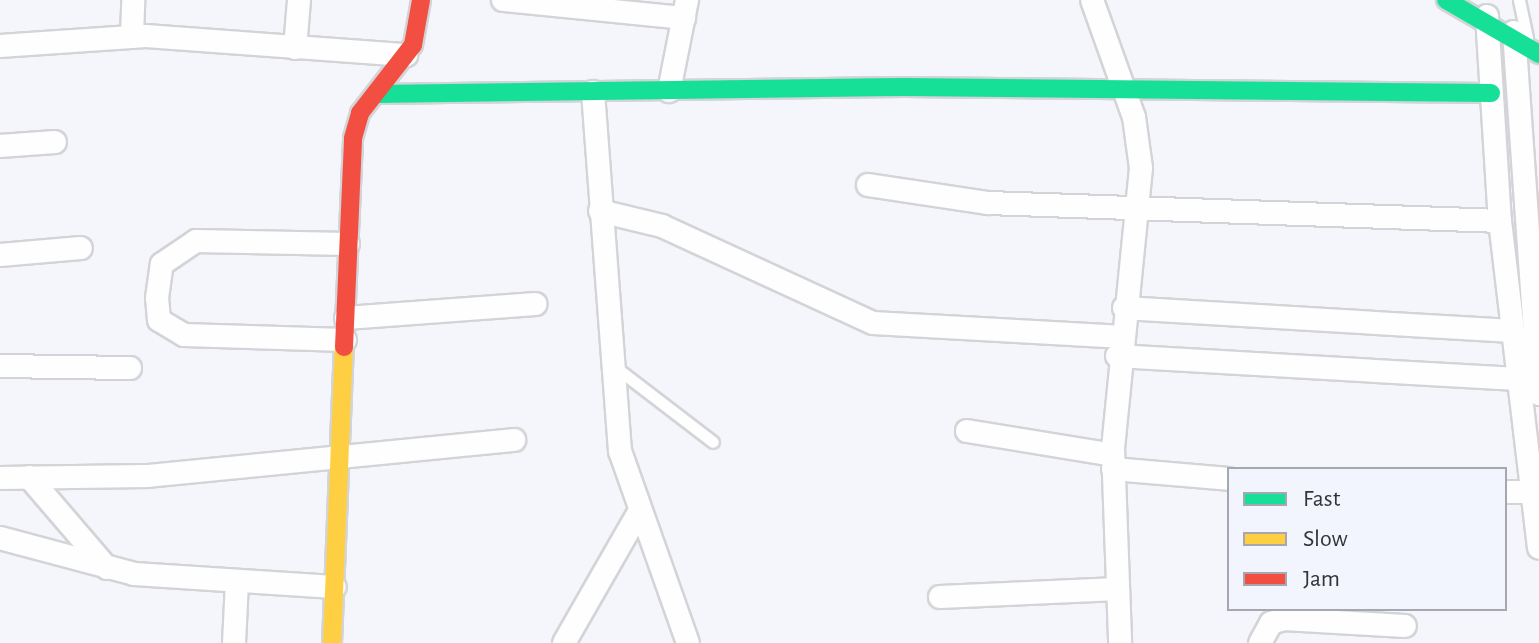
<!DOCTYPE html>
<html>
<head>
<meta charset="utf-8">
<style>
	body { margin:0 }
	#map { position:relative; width:1539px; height:643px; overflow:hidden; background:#f5f6fb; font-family:"Alegreya Sans",sans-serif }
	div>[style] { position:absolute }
	.roads { filter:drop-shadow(2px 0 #d3d4d8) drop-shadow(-2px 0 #d3d4d8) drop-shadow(0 2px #d3d4d8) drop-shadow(0 -2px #d3d4d8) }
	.lane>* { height:11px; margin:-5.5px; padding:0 5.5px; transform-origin:5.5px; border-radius:5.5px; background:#fefefe }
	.street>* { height:22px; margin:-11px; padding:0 11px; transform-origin:11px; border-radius:11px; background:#fefefe }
	.fast>* { height:18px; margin:-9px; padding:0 9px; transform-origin:9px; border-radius:9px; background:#16e098 }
	.slow>* { height:18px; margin:-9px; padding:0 9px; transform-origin:9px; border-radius:9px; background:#ffcf43 }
	.jam>* { height:18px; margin:-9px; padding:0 9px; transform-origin:9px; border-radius:9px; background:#f24e42 }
	span { translate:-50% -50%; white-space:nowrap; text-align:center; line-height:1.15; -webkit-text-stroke:8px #f2f5fe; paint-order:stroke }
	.legend { position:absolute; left:1227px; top:467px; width:280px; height:144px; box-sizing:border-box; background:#f2f5fe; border:2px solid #a5a8af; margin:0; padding:10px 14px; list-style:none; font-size:24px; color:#323438 }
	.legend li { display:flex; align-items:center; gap:16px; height:40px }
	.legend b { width:40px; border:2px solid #a5a8af }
</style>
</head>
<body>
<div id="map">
	<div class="roads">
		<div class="lane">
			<div style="left:1519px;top:0;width:38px;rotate:78deg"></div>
			<div style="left:615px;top:367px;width:123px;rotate:37.4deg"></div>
		</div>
		<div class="street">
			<div style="left:503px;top:0;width:182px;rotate:5.7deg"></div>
			<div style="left:1092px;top:0;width:124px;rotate:70.3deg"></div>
			<div style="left:1134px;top:117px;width:51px;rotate:82.2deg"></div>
			<div style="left:1141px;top:168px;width:281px;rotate:95.7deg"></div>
			<div style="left:1113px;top:448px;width:195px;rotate:87.9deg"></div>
			<div style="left:1487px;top:16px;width:205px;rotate:86.4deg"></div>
			<div style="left:1500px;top:221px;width:329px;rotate:83.2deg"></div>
			<div style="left:1514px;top:32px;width:363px;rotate:86deg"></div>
			<div style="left:132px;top:37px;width:37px;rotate:-88deg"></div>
			<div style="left:0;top:46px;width:146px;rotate:-3.9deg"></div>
			<div style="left:146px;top:36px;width:261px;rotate:4.2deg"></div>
			<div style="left:295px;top:48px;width:48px;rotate:-85.2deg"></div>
			<div style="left:669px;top:91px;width:93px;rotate:-78.8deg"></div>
			<div style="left:593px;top:92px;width:360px;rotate:85.7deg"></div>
			<div style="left:620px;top:451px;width:204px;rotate:70.5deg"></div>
			<div style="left:0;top:146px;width:55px;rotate:-4.2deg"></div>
			<div style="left:868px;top:185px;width:121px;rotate:8.5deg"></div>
			<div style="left:988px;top:203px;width:512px;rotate:2.01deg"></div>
			<div style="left:600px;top:211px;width:64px;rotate:13.6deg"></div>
			<div style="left:662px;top:226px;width:232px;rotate:24.7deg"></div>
			<div style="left:873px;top:323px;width:247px;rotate:3.2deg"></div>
			<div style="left:0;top:255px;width:81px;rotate:-4.9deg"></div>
			<div style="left:1124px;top:308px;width:389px;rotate:3.4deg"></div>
			<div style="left:346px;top:318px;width:190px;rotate:-4.2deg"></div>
			<div style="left:345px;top:340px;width:161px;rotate:-178.2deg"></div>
			<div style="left:184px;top:335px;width:29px;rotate:-149deg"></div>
			<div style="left:159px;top:320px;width:22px;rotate:-95deg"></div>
			<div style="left:157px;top:298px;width:34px;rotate:-82deg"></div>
			<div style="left:162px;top:264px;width:41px;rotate:-34.1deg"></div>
			<div style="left:196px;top:241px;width:152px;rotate:1.1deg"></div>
			<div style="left:1117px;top:356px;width:401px;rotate:3.3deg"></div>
			<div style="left:0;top:366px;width:130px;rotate:0.9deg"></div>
			<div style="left:967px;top:431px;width:148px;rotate:9.3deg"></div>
			<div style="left:1113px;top:469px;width:116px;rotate:4.9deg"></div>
			<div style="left:29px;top:477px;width:120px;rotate:49.4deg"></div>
			<div style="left:0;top:478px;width:147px;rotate:-0.8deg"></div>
			<div style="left:147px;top:476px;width:369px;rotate:-5.6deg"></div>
			<div style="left:1505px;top:492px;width:26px"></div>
			<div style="left:0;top:538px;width:139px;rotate:15deg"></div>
			<div style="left:134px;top:574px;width:201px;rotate:3.7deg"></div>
			<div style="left:940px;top:597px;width:178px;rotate:-2.6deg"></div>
			<div style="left:234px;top:643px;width:62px;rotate:-87.2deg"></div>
			<div style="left:564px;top:643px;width:149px;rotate:-60.2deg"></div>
			<div style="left:1260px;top:643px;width:23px;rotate:-61deg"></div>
			<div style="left:1271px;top:623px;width:14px;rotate:-17deg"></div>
			<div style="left:1284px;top:619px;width:121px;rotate:3.3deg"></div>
		</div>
		<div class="fast">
			<div style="left:1446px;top:0;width:108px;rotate:30.1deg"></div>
			<div style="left:375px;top:94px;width:530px;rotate:-0.76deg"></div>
			<div style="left:905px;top:87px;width:586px;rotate:0.59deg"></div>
		</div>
		<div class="slow">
			<div style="left:332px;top:643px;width:296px;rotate:-87.7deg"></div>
		</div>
		<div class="jam">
			<div style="left:344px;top:347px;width:209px;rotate:-87.5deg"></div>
			<div style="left:353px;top:138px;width:26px;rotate:-74deg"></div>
			<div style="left:360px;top:113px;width:86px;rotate:-52.1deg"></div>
			<div style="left:413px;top:45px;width:46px;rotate:-79.9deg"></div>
		</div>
	</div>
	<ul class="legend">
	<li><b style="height:10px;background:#16e098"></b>Fast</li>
	<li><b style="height:10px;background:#ffcf43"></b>Slow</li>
	<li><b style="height:10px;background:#f24e42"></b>Jam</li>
	</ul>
</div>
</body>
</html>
